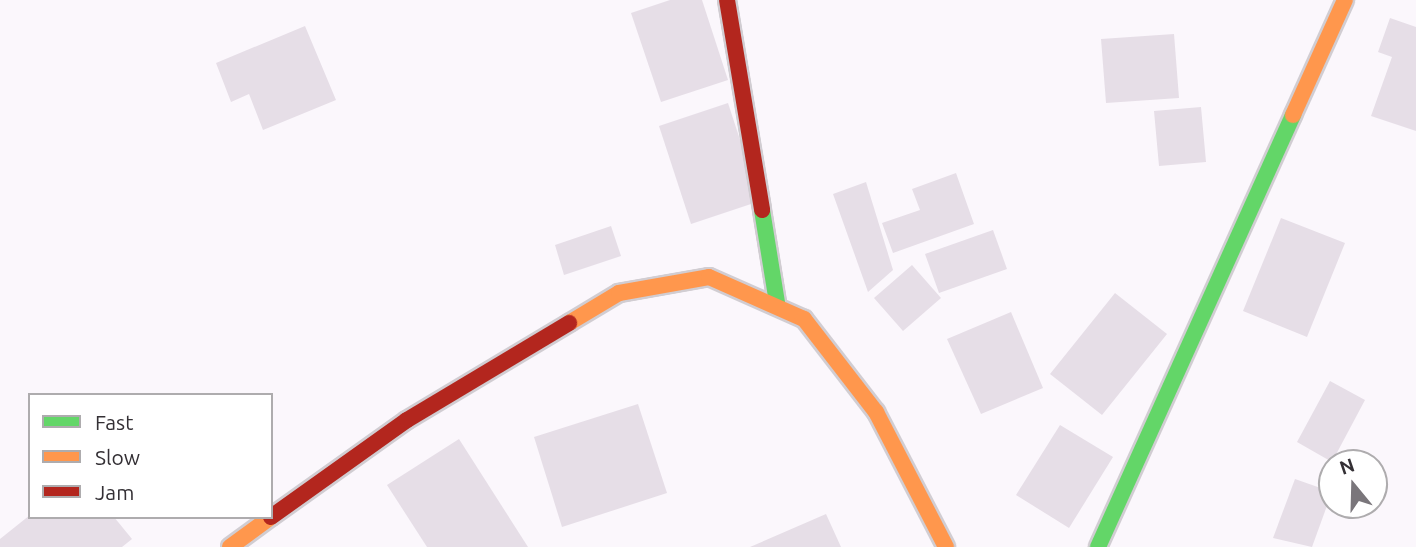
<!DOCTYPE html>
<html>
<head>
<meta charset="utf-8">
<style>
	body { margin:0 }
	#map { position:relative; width:1416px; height:547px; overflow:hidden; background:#fbf7fc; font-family:Ubuntu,sans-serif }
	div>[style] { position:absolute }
	.building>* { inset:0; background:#e6dee7 }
	.roads { filter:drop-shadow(2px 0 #d1cdd2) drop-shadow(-2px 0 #d1cdd2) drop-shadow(0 2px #d1cdd2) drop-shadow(0 -2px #d1cdd2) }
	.fast>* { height:16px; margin:-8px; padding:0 8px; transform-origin:8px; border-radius:8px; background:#63d668 }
	.slow>* { height:16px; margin:-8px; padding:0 8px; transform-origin:8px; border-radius:8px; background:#ff974d }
	.jam>* { height:16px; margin:-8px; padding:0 8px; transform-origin:8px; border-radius:8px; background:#b3261e }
	span { translate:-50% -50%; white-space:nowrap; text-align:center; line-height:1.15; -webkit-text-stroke:5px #fff; paint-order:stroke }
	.legend { position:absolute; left:28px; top:393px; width:245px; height:126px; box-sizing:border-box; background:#fff; border:2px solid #aeacae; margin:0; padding:9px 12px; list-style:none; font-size:21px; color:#343035 }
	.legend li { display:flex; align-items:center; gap:14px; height:35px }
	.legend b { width:35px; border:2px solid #aeacae }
	.north { position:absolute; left:1318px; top:449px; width:70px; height:70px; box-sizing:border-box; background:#fff; border:2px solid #aeacae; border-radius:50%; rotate:341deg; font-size:19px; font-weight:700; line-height:28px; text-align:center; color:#343035 }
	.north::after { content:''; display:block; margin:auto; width:24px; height:32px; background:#7a767b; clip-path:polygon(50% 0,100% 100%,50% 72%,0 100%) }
</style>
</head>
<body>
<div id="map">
	<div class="building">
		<div style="clip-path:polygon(670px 0,702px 0,728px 80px,661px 102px,631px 13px)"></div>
		<div style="clip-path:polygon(1390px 18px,1416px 27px,1416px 131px,1371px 116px,1392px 57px,1378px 52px)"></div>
		<div style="clip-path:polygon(305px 26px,336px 100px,263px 130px,249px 94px,231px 102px,216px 63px)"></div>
		<div style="clip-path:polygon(1174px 34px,1179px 98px,1106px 103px,1101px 39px)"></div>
		<div style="clip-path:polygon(728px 103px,760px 201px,691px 224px,659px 126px)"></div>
		<div style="clip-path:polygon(1201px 107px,1206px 162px,1159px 166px,1154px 111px)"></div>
		<div style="clip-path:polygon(956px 173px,974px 224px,893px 253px,882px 223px,920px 210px,912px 189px)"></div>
		<div style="clip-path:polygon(866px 182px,893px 270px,868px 292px,833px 194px)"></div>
		<div style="clip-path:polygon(1281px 218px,1345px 243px,1307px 337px,1243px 311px)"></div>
		<div style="clip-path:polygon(611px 226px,621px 256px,564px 275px,555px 245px)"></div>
		<div style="clip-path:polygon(993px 230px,1007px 269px,939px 293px,925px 254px)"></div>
		<div style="clip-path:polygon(912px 265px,941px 298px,903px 331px,874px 298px)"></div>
		<div style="clip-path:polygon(1115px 293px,1167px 334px,1102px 415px,1050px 374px)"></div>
		<div style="clip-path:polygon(1011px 312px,1043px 388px,981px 414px,947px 339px)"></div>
		<div style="clip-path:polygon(1330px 381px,1365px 400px,1332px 462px,1297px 442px)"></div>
		<div style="clip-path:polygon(638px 404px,667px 493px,562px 527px,534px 437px)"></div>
		<div style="clip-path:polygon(1060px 425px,1113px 457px,1069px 528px,1016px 495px)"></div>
		<div style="clip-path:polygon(459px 439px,528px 547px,427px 547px,387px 485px)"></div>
		<div style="clip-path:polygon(1295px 479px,1332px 492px,1312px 547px,1273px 538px)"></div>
		<div style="clip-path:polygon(826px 514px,841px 547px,750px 547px)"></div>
		<div style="clip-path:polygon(30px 515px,114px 517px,132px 539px,122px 547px,0 547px,0 539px)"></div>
	</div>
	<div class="roads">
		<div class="fast">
			<div style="left:762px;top:210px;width:94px;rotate:80.8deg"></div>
			<div style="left:1098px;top:547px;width:474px;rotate:-65.7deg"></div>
		</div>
		<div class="slow">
			<div style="left:1293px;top:115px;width:126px;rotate:-65.7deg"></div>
			<div style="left:569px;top:323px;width:58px;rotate:-31deg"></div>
			<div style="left:619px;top:293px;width:91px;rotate:-10.1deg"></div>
			<div style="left:709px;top:277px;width:104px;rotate:23.9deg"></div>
			<div style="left:804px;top:319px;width:118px;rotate:52.3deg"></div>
			<div style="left:876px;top:412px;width:152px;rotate:62.6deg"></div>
			<div style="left:230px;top:547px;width:51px;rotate:-36.2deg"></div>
		</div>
		<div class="jam">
			<div style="left:727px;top:0;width:213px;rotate:80.5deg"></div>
			<div style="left:271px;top:517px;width:167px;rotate:-35.5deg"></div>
			<div style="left:407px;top:420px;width:189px;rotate:-30.9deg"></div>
		</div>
	</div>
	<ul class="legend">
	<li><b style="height:9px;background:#63d668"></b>Fast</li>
	<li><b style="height:9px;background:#ff974d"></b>Slow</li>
	<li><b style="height:9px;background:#b3261e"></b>Jam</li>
	</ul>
	<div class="north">N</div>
</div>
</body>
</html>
